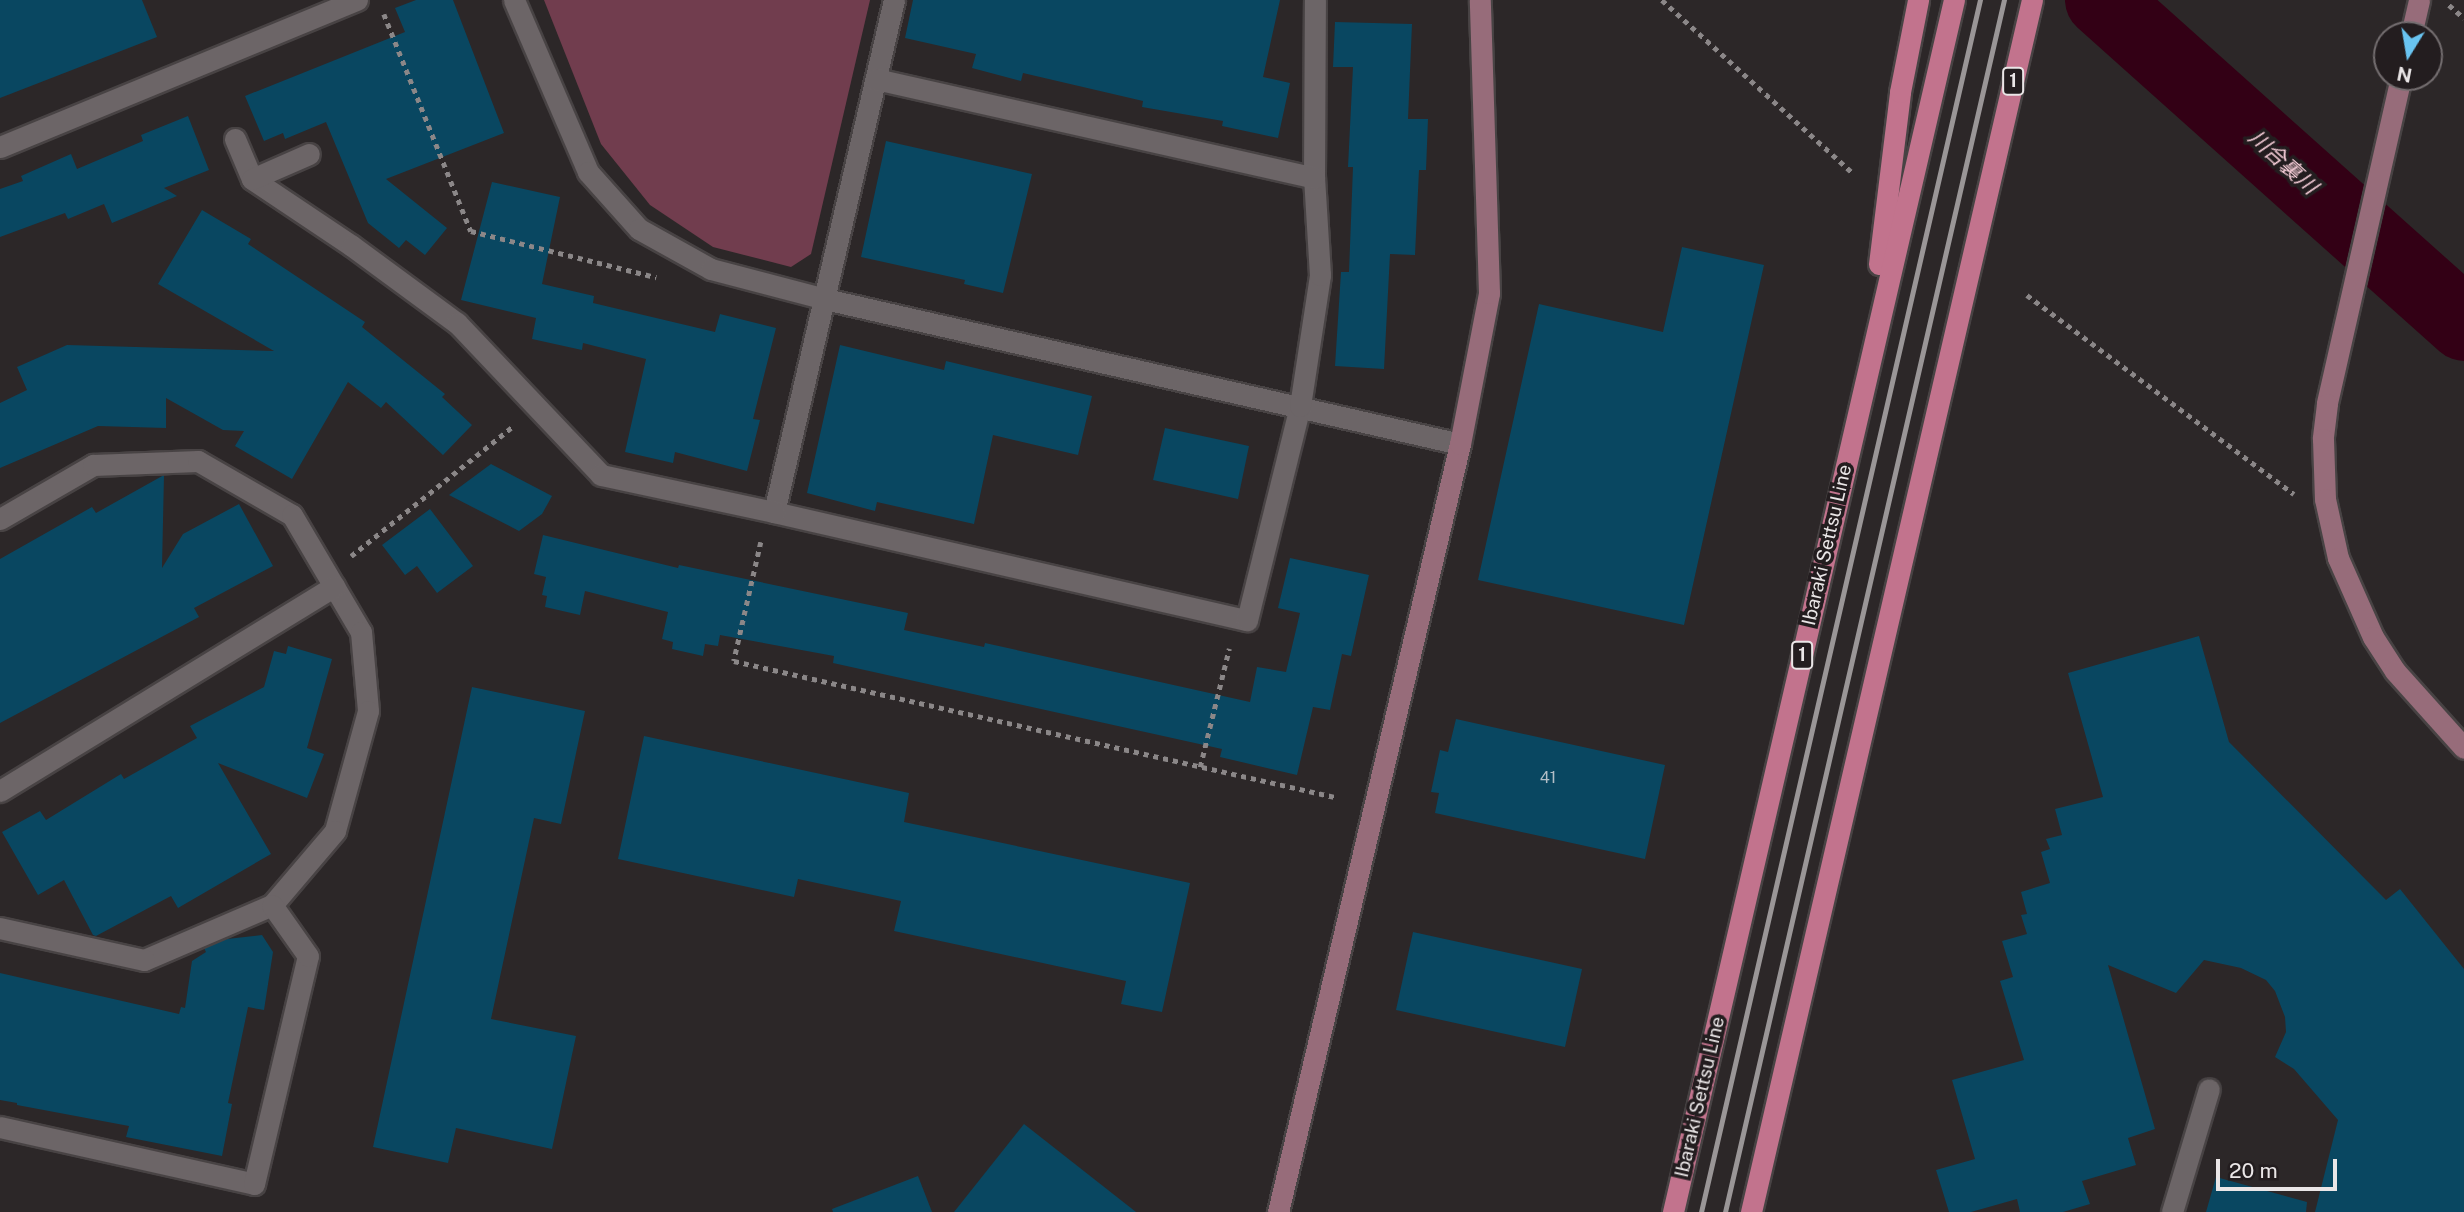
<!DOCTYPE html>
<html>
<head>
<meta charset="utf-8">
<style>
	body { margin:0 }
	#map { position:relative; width:2464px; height:1212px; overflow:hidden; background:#2c2728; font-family:"Public Sans","Noto Sans JP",sans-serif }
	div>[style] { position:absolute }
	.green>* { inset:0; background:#713d4e }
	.river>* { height:74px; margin:-37px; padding:0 37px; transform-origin:37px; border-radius:37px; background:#330015 }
	.building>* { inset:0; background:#094761 }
	.path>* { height:4.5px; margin-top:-2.25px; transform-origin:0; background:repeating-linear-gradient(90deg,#8b8788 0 5px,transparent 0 10px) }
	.roads { filter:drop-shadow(2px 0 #484344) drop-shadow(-2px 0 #484344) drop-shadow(0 2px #484344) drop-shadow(0 -2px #484344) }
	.lane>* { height:21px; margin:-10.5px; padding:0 10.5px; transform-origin:10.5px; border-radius:10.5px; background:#6c6567 }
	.street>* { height:21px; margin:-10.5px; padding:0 10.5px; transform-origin:10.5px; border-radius:10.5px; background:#6c6567 }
	.secondary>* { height:21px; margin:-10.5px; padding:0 10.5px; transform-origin:10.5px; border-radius:10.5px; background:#976c7a }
	.primary>* { height:21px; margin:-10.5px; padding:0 10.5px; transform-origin:10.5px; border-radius:10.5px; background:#c2738d }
	.rail>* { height:5px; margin:-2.5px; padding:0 2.5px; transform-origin:2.5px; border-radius:2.5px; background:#9a9697 }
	span { translate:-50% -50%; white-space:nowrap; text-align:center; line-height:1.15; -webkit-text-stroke:7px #231d1f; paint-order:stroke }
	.number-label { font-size:16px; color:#b2bec6 }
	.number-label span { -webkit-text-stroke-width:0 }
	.shield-label span { padding:2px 5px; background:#231d1f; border:2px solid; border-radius:5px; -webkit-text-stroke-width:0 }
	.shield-label { font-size:18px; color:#eae6e7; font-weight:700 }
	.street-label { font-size:19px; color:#eae6e7 }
	.water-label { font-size:21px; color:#fad1dc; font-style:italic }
	.north { position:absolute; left:2373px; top:21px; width:70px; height:70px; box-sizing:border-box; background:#231d1f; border:2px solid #736d6f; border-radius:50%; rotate:191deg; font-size:19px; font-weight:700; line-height:28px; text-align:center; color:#eae6e7 }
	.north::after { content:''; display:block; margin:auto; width:24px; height:32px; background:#69c4f1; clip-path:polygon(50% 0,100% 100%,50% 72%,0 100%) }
	.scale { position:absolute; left:2216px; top:1159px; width:121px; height:32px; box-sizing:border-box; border:4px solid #eae6e7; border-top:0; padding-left:9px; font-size:21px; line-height:24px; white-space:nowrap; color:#eae6e7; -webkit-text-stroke:5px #231d1f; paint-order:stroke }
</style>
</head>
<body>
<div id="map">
	<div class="green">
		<div style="clip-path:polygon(544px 0,870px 0,811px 254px,791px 267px,713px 247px,650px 205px,601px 144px)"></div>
	</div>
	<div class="river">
		<div style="left:2102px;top:0;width:486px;rotate:41.8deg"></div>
	</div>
	<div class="building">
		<div style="clip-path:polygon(0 0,142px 0,157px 37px,0 98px)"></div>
		<div style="clip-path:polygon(416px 0,453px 0,504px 133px,386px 179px,447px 228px,425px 255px,406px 240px,399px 248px,368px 223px,326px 122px,285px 139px,283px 133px,264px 141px,245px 96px,405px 32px,395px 8px)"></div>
		<div style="clip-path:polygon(913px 0,1280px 0,1263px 77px,1290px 83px,1278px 138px,1222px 126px,1223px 121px,1142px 107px,1143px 101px,1023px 73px,1021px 81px,972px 68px,976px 54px,905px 38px)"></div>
		<div style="clip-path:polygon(1335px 22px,1412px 24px,1408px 119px,1428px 119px,1426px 170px,1419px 170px,1415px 255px,1390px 254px,1384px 369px,1335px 366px,1341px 272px,1349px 272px,1353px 167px,1348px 167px,1353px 67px,1333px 67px)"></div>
		<div style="clip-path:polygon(188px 116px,209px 170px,164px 188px,177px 196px,112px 223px,104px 204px,68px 219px,65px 213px,0 237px,0 189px,23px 181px,21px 176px,71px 154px,77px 169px,143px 141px,141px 135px)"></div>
		<div style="clip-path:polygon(886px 141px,1032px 174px,1003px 293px,964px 284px,965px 280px,861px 257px)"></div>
		<div style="clip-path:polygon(492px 182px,560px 197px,542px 284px,594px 296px,593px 303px,715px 332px,720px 314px,776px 328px,753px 419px,760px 420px,747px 471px,675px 452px,673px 463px,625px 452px,646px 359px,583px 343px,582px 350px,532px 339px,536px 318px,461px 300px)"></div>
		<div style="clip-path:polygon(202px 210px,251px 239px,248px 244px,365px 322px,362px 327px,445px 394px,442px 397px,472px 425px,443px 455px,386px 402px,381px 408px,348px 382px,292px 479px,235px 446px,244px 431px,223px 430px,166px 398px,166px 428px,98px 426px,0 468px,0 403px,27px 390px,17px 367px,67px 345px,274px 351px,158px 284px)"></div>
		<div style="clip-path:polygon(1682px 247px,1764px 265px,1684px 625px,1478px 580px,1539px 304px,1663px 332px)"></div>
		<div style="clip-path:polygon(840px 345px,944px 370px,946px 361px,1092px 396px,1078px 455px,993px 435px,974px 524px,877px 502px,875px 511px,807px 493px)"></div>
		<div style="clip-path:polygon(1165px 428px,1249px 446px,1238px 499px,1153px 480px)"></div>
		<div style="clip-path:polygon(491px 464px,552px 496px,542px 514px,519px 531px,449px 495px)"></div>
		<div style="clip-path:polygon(164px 475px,162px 568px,183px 534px,239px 504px,273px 566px,194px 608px,199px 617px,0 723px,0 559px,92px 507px,96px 513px)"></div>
		<div style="clip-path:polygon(430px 509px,473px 566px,437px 593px,417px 566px,405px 575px,382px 545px)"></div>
		<div style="clip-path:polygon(543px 535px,678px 568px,679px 565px,908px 613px,904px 630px,984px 647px,985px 643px,1250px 702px,1257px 667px,1286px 672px,1300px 613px,1278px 608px,1290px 558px,1369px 575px,1351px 656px,1342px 654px,1330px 710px,1313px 707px,1297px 775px,1220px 757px,1222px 749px,833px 663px,834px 656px,720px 635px,718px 646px,705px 644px,703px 656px,672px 649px,673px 642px,662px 639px,668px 612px,585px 591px,580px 615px,545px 607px,547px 596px,542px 595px,546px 577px,534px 574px)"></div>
		<div style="clip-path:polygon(2199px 636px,2229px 742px,2386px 900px,2400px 889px,2464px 969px,2464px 1212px,2315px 1212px,2338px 1120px,2294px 1069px,2275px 1057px,2286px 1032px,2285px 1017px,2275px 991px,2266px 980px,2241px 968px,2204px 960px,2176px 993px,2108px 965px,2155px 1129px,2128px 1138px,2136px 1165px,2082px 1181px,2090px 1204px,2063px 1212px,2020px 1212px,2017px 1199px,1971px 1212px,1949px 1212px,1936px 1170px,1975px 1159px,1952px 1080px,2024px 1060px,2000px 981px,2013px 977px,2002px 941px,2027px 934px,2021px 915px,2027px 914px,2021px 892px,2050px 883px,2041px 852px,2050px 849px,2046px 839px,2062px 835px,2055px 809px,2103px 797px,2068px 673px)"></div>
		<div style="clip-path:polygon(288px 646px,332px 659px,307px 748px,324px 754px,307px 798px,218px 763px,271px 854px,178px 908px,171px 896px,96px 936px,93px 935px,64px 880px,38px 895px,2px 832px,40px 811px,46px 820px,121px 774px,124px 779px,197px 738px,190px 726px,264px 687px,274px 651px,286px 654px)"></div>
		<div style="clip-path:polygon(472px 687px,585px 711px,561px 824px,534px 818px,491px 1019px,576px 1036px,552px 1149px,456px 1128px,448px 1163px,373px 1147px)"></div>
		<div style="clip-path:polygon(1456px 719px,1665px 765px,1645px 859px,1435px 813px,1439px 793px,1431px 792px,1440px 750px,1448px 752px)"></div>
		<div style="clip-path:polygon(644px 736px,909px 793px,904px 822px,1190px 883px,1162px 1012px,1121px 1004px,1126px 981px,894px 931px,901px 901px,798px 879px,794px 897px,618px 859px)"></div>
		<div style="clip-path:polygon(1413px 932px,1582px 969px,1565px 1047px,1396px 1010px)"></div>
		<div style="clip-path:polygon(262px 935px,273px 952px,264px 1010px,248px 1007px,228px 1103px,232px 1104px,222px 1156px,126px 1137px,129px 1126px,17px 1105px,17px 1103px,0 1100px,0 973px,179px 1014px,181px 1007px,185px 1008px,192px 961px,206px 952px,204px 948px,227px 939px)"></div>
		<div style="clip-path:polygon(1024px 1124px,1136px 1212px,954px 1212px)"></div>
		<div style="clip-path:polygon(918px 1176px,932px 1212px,833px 1212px,832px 1209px)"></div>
		<div style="clip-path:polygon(2216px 1177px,2307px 1202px,2306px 1212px,2206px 1212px)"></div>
	</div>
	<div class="path">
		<div style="left:1662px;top:0;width:259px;rotate:42.2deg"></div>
		<div style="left:2449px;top:5px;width:20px;rotate:41deg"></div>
		<div style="left:384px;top:14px;width:234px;rotate:68.2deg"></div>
		<div style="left:471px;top:231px;width:191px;rotate:14deg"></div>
		<div style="left:2027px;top:295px;width:333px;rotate:36.7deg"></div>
		<div style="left:761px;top:542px;width:122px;rotate:102.8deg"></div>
		<div style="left:734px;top:661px;width:616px;rotate:12.75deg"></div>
		<div style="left:351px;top:556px;width:208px;rotate:-38.7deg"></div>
		<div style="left:1200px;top:767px;width:122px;rotate:-76.2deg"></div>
	</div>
	<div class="roads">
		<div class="lane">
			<div style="left:2172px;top:1212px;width:128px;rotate:-73.3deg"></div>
		</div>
		<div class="street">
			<div style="left:514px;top:0;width:187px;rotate:66.7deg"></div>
			<div style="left:588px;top:172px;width:76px;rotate:48.2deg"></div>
			<div style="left:639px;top:229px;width:82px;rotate:29.1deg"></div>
			<div style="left:711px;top:269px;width:118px;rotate:14.7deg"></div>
			<div style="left:825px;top:299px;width:651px;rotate:12.86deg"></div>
			<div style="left:894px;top:0;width:526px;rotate:103.19deg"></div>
			<div style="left:774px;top:512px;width:485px;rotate:12.9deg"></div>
			<div style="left:1247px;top:620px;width:220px;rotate:-76.1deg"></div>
			<div style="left:1300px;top:406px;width:133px;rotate:-81.3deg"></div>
			<div style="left:1320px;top:275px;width:97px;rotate:-93.5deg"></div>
			<div style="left:1314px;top:178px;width:178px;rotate:-89.7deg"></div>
			<div style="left:876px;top:79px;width:449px;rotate:12.7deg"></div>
			<div style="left:235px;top:139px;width:43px;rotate:67deg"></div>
			<div style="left:252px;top:179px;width:120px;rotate:33.8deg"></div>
			<div style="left:352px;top:246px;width:130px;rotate:36.3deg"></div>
			<div style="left:457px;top:323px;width:209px;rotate:46.5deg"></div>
			<div style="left:601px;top:475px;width:177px;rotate:12.1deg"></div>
			<div style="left:0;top:147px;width:386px;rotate:-22.4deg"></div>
			<div style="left:252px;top:179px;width:62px;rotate:-23.7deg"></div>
			<div style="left:0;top:519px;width:108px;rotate:-30.1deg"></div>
			<div style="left:93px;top:465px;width:105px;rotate:-2.2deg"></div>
			<div style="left:198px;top:461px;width:108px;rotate:29.9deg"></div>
			<div style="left:292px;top:515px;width:136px;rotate:59.5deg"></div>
			<div style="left:361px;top:632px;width:79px;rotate:84.9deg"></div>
			<div style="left:368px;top:711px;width:124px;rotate:105.4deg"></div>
			<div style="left:335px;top:831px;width:97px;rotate:130.4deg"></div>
			<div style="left:272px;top:905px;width:139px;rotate:156.7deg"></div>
			<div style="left:144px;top:960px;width:148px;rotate:-167.5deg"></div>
			<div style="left:0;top:791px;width:392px;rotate:-31.5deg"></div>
			<div style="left:0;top:1127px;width:260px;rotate:12.6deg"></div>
			<div style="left:254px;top:1184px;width:234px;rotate:-76.7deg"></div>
			<div style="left:308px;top:956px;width:62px;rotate:-125.2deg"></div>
		</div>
		<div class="secondary">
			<div style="left:2411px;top:35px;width:36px;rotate:-77deg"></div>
			<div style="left:2401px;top:77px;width:335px;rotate:102.8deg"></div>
			<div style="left:2327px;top:404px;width:35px;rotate:97deg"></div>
			<div style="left:2323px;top:439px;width:60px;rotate:88.1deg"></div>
			<div style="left:2325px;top:499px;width:60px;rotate:77.6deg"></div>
			<div style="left:2338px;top:558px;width:86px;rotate:66.1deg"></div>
			<div style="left:2373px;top:637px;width:40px;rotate:57.1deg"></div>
			<div style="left:2395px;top:671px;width:103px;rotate:48.1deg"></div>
			<div style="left:1278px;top:1212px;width:789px;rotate:-76.67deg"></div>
			<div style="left:1460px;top:444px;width:154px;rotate:-79.1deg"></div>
			<div style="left:1489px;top:293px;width:293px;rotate:-91.8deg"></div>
		</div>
		<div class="primary">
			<div style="left:1879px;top:264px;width:173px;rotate:-83deg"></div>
			<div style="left:1900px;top:92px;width:94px;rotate:-78.9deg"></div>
			<div style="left:1673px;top:1212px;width:1244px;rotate:-76.95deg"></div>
			<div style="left:1751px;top:1212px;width:1244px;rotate:-76.95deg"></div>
		</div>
	</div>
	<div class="rail">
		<div style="left:1701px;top:1212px;width:1244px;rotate:-77.04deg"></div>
		<div style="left:1725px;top:1212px;width:1244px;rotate:-77.04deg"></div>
	</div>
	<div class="number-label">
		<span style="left:1548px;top:778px">41</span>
	</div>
	<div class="shield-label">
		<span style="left:2013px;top:81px">1</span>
		<span style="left:1802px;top:655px">1</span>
	</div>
	<div class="street-label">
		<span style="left:1827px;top:545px;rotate:-77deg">Ibaraki Settsu Line</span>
		<span style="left:1700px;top:1097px;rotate:-77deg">Ibaraki Settsu Line</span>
	</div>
	<div class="water-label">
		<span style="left:2283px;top:162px;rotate:42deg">川合裏川</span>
	</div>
	<div class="north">N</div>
	<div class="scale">20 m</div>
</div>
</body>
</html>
